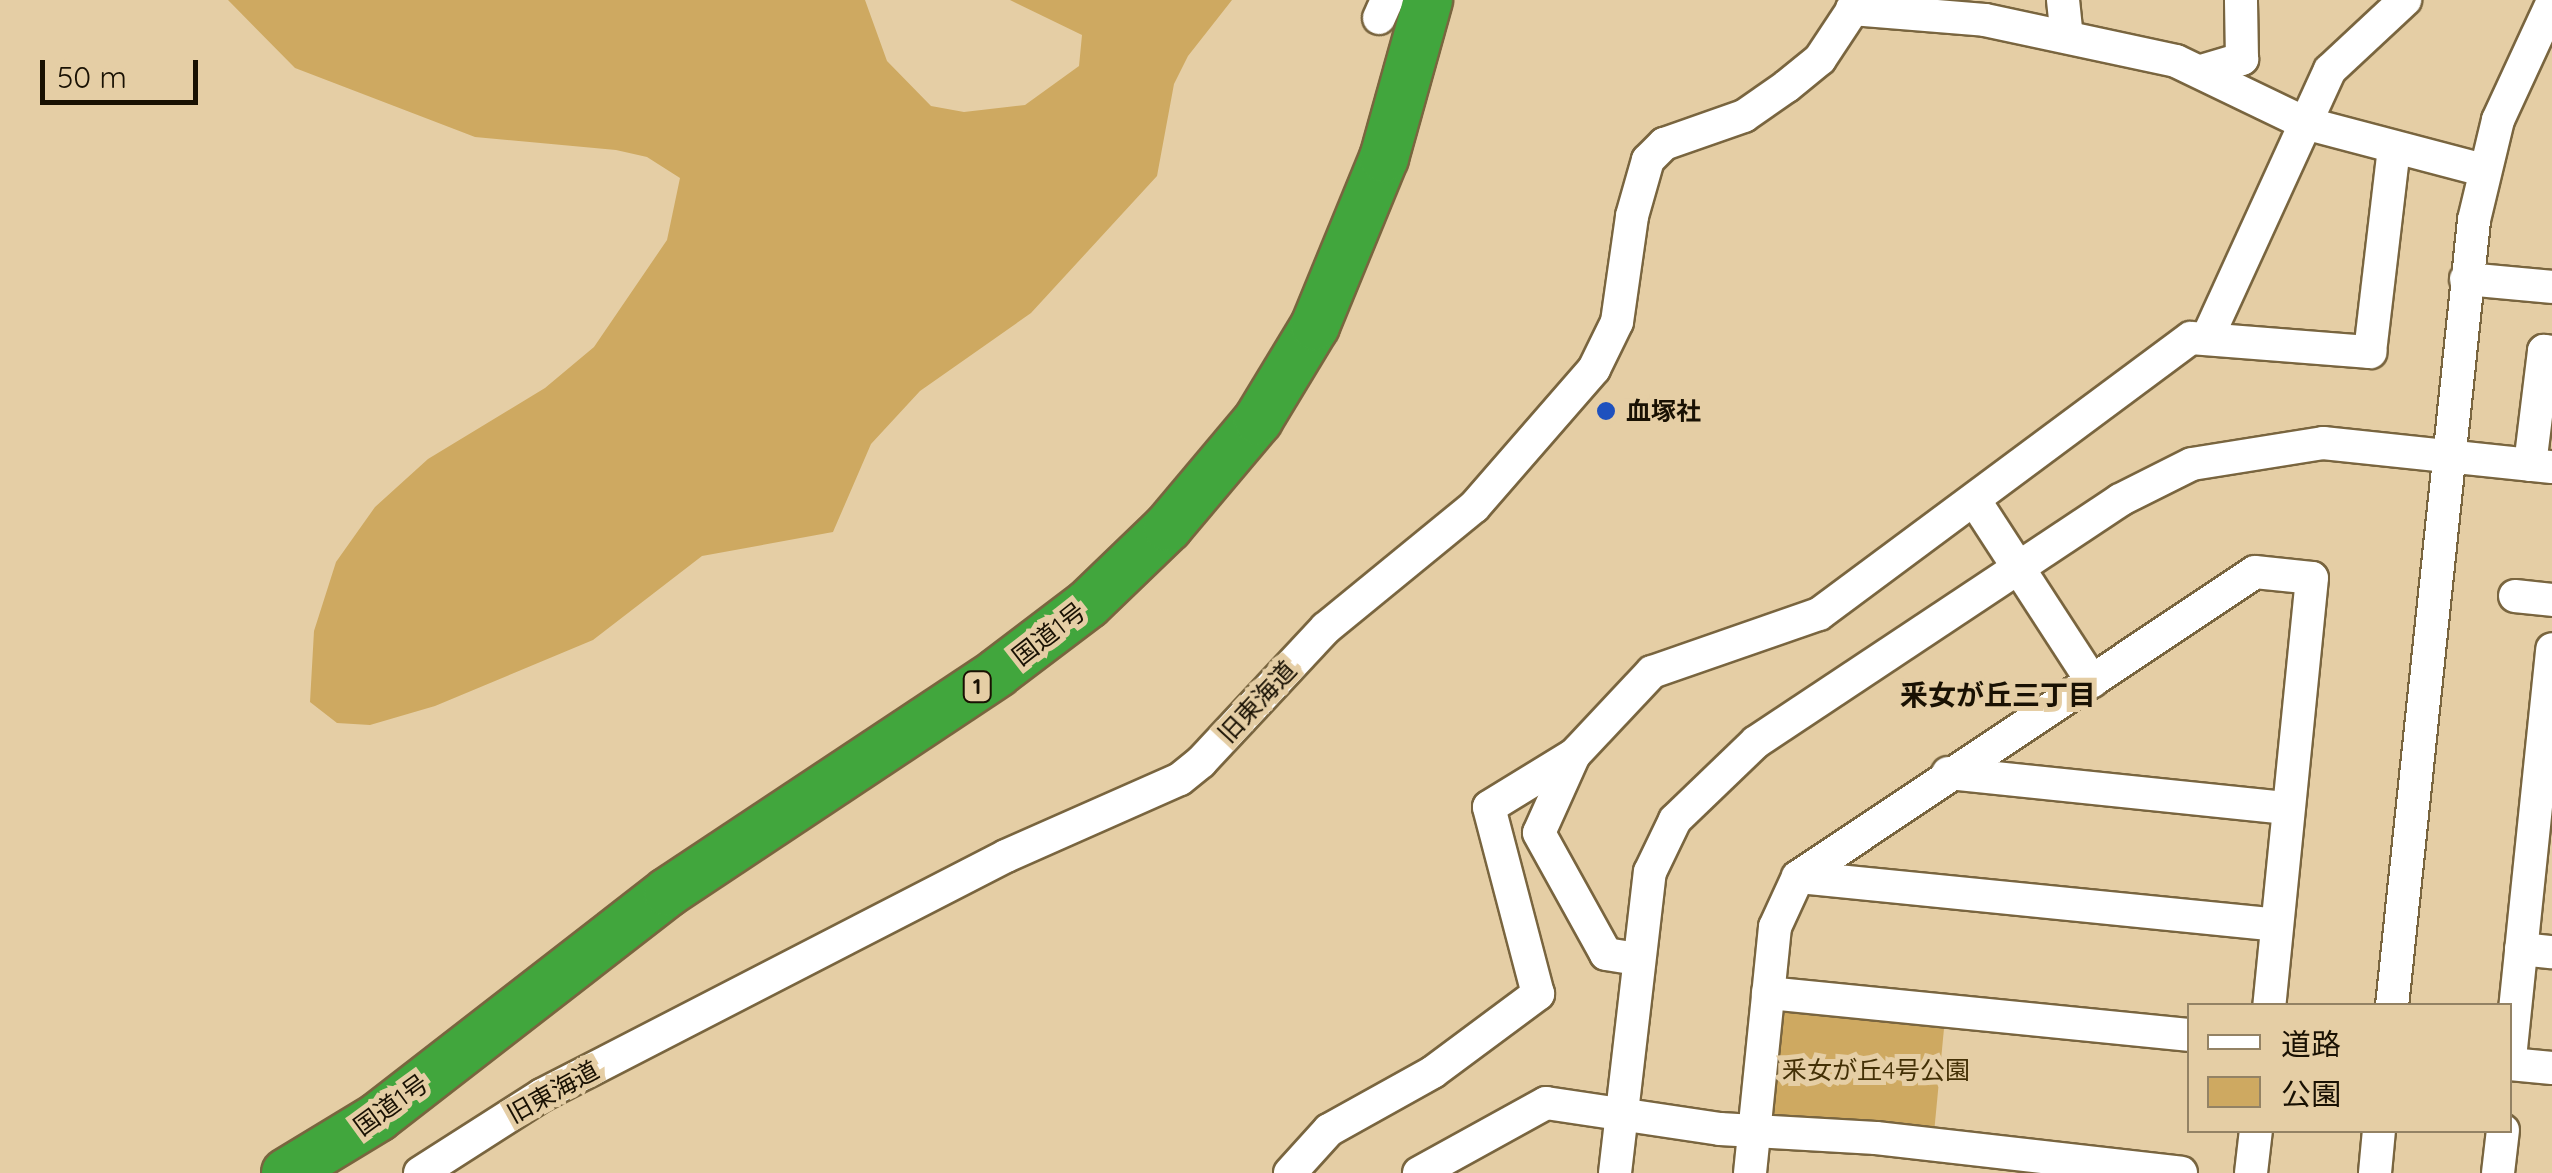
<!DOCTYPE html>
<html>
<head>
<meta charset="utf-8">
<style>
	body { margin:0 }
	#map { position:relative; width:2552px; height:1173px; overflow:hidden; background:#e5cea5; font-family:Quicksand,"Noto Sans JP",sans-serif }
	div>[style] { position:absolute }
	.green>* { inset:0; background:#cea961 }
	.roads { filter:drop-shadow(2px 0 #79653f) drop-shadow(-2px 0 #79653f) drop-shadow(0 2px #79653f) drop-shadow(0 -2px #79653f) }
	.minor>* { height:32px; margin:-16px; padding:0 16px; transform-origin:16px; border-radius:16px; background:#fff }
	.highway>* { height:48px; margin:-24px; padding:0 24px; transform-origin:24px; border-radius:24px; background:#41a63d }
	.dots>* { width:28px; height:28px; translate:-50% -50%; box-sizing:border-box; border:5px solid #e5cea5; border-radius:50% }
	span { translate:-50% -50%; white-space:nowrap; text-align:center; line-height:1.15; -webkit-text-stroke:10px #e5cea5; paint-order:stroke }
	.shield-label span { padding:2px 8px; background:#e5cea5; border:2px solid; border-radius:8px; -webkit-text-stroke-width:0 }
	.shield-label { font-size:22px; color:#191103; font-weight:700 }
	.poi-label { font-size:25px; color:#191103; font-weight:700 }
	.left { translate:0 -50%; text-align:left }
	.street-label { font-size:25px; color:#191103 }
	.park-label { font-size:25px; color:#433006 }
	.neighbourhood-label { font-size:28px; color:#191103; font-weight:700 }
	.legend { position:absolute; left:2187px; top:1003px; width:325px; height:130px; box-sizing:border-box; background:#e5cea5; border:2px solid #938264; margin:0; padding:12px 18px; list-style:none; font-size:30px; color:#191103 }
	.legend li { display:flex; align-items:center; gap:20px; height:50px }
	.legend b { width:50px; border:2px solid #938264 }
	.scale { position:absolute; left:40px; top:60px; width:158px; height:45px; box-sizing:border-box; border:5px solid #191103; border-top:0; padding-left:12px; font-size:30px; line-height:35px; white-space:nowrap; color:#191103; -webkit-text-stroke:8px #e5cea5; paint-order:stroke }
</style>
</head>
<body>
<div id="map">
	<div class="green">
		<div style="clip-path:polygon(228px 0,865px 0,887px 61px,931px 106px,964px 112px,1025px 105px,1079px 66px,1082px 35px,1010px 0,1232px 0,1188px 56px,1174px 84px,1157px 176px,1031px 313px,920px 391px,871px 444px,833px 532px,702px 556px,593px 640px,435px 706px,370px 725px,337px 723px,310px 702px,314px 631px,336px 562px,375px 507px,428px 459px,545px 388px,594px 347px,667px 240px,680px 178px,647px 157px,616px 150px,475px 137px,295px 68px)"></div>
		<div style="clip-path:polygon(1784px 1003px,1945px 1018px,1934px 1133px,1771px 1117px,1774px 1011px)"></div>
	</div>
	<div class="roads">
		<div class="minor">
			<div style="left:2063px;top:0;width:36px;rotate:84deg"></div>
			<div style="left:1852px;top:9px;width:133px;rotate:4.7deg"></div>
			<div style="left:1985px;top:20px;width:195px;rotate:12.1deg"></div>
			<div style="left:2176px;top:61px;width:143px;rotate:25.7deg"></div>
			<div style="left:2305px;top:123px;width:184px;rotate:14.8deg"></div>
			<div style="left:1379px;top:18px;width:20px;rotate:-66deg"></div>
			<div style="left:2201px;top:71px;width:43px;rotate:-16.3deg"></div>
			<div style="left:2242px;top:59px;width:59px;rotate:-91deg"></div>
			<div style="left:2466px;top:279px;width:86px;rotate:5.3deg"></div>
			<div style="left:2209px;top:334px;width:290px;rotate:-65.4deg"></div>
			<div style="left:2330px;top:70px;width:103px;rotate:-43deg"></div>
			<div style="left:2530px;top:465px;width:115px;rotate:-83deg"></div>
			<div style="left:2544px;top:351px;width:8px;rotate:7deg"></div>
			<div style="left:1975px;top:501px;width:215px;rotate:57deg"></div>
			<div style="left:2515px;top:596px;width:37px;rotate:6deg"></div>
			<div style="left:1574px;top:755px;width:85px;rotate:114.2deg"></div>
			<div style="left:1539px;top:833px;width:138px;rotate:61deg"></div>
			<div style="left:1606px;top:954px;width:30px;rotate:9deg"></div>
			<div style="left:1948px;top:773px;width:342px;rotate:5.9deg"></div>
			<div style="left:1798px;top:877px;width:480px;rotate:5.7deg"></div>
			<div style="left:2521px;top:949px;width:31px;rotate:6deg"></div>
			<div style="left:1768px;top:993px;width:424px;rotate:5.7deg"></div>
			<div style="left:2392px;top:1006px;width:790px;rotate:-84.04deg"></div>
			<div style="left:2474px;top:220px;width:103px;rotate:-76.5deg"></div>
			<div style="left:2498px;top:120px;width:129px;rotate:-65.2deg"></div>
			<div style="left:2510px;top:1058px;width:411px;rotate:-84.1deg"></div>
			<div style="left:2510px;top:1064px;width:42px;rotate:5.4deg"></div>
			<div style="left:420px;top:1173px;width:145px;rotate:-32.6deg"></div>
			<div style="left:542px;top:1095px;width:522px;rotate:-27.25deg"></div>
			<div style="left:1006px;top:856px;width:190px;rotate:-23.9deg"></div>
			<div style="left:1180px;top:779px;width:27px;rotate:-39deg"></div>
			<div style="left:1201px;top:762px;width:183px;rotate:-47deg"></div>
			<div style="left:1326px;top:628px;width:191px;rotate:-39.3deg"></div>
			<div style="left:1474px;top:507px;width:183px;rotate:-49deg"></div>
			<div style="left:1594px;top:369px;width:52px;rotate:-63.9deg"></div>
			<div style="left:1617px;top:322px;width:107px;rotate:-81.9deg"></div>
			<div style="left:1632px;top:216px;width:58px;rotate:-74.1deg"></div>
			<div style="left:1648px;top:160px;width:23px;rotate:-45deg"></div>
			<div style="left:1664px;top:144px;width:85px;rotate:-19.3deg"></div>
			<div style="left:1744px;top:116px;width:52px;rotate:-34.9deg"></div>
			<div style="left:1787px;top:86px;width:43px;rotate:-39.3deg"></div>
			<div style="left:1820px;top:59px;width:71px;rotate:-56.5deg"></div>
			<div style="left:1290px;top:1173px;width:58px;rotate:-47.8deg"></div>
			<div style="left:1329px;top:1130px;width:119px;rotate:-29.1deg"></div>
			<div style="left:1433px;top:1072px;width:131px;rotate:-36.6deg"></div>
			<div style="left:1538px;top:994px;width:193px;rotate:-104.7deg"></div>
			<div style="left:1489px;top:807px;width:100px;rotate:-31.5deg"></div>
			<div style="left:1574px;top:755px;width:114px;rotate:-46.8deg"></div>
			<div style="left:1652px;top:672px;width:177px;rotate:-19.2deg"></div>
			<div style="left:1819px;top:614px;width:463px;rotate:-36.6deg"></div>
			<div style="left:2191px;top:338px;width:180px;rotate:4.5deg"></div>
			<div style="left:2370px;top:352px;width:206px;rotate:-83.3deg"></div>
			<div style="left:1419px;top:1173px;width:145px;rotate:-28.9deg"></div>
			<div style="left:1546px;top:1103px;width:176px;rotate:8.5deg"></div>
			<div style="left:1720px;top:1129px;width:156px;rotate:3.3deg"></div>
			<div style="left:1876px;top:1138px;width:307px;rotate:6.5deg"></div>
			<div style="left:1615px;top:1173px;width:303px;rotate:-83.4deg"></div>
			<div style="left:1650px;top:872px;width:58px;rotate:-64.3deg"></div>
			<div style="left:1675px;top:820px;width:112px;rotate:-43.9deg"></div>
			<div style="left:1756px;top:742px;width:437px;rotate:-33.6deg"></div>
			<div style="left:2120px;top:500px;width:80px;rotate:-26.6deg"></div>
			<div style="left:2192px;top:464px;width:133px;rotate:-9.1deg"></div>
			<div style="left:2323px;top:443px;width:230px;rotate:6deg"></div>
			<div style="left:1750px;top:1173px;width:247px;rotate:-84.2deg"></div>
			<div style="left:1775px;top:927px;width:55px;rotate:-65.3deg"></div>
			<div style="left:1798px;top:877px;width:549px;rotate:-33.72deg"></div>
			<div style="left:2255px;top:572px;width:57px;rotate:6deg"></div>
			<div style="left:2312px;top:578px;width:430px;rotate:95.7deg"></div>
			<div style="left:2251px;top:1173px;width:43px;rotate:-83.4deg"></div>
			<div style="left:2375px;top:1173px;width:43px;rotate:-84.7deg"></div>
			<div style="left:2498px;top:1173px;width:43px;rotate:-83.4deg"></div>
		</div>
		<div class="highway">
			<div style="left:286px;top:1173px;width:108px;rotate:-31.3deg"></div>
			<div style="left:378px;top:1117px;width:367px;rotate:-37.8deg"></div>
			<div style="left:668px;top:892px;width:395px;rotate:-33.6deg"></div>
			<div style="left:997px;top:673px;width:114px;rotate:-37.2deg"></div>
			<div style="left:1088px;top:604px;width:111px;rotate:-43.9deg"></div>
			<div style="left:1168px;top:527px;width:140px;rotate:-49.9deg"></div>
			<div style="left:1258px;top:420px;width:110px;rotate:-58.8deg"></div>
			<div style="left:1315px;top:326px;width:182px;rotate:-67.7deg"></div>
			<div style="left:1384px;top:158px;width:164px;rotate:-74.4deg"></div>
		</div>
	</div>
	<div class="dots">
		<div style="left:1606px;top:411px;background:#1e51be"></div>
	</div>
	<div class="shield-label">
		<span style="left:977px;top:687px">1</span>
	</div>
	<div class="poi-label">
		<span class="left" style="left:1626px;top:411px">血塚社</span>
	</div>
	<div class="street-label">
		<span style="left:1049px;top:634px;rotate:-38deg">国道1号</span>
		<span style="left:1257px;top:702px;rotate:-47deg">旧東海道</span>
		<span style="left:553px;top:1092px;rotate:-29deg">旧東海道</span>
		<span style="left:391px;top:1105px;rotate:-36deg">国道1号</span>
	</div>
	<div class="park-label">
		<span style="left:1876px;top:1070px">釆女が丘4号公園</span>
	</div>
	<div class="neighbourhood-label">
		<span style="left:1998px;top:695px">釆女が丘三丁目</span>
	</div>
	<ul class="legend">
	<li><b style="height:12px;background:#fff"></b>道路</li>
	<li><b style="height:28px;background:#cea961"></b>公園</li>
	</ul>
	<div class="scale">50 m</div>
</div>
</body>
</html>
